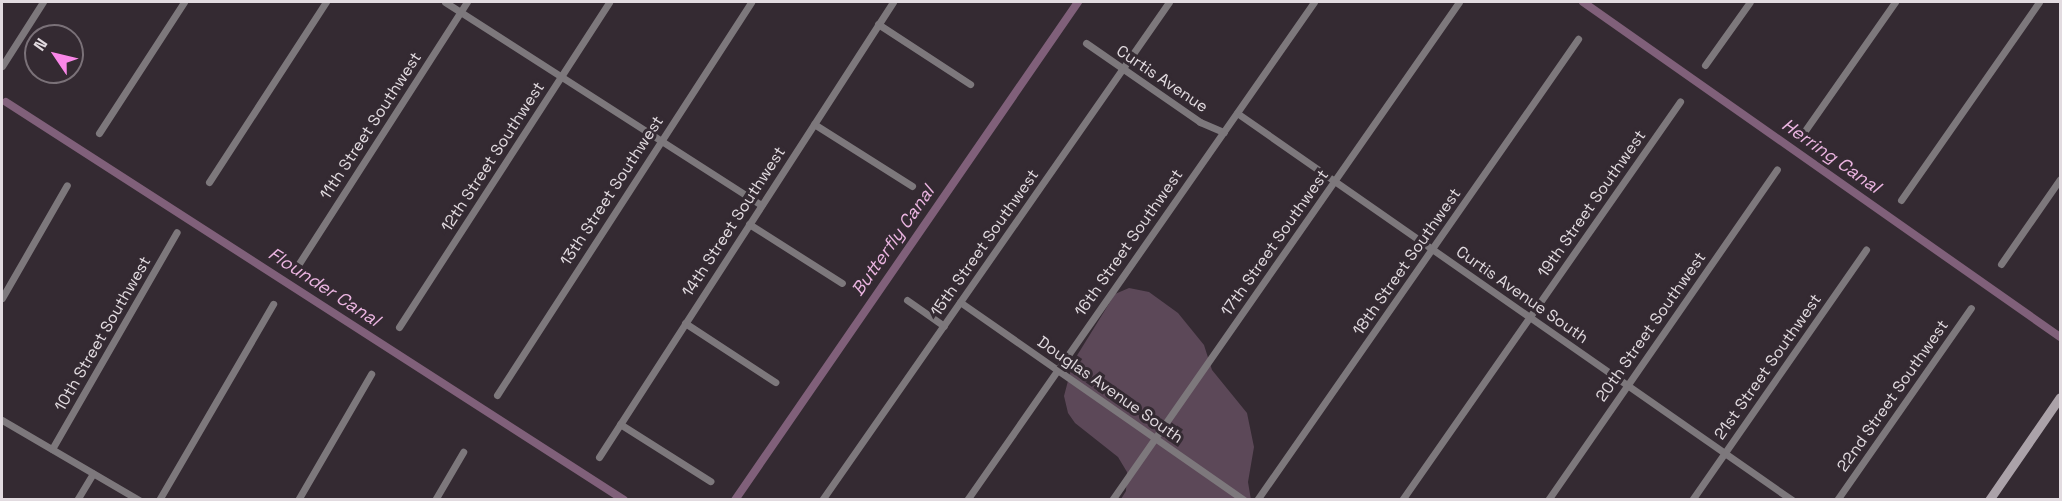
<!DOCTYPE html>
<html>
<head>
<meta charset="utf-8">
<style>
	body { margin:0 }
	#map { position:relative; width:2062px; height:501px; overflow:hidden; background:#342a32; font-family:"Space Grotesk",sans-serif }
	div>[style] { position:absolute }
	.green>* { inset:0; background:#5c4858 }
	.canal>* { height:8px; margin:-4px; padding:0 4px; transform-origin:4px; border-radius:4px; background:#80607a }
	.street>* { height:7px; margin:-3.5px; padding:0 3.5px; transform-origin:3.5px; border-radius:3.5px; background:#7d787c }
	.secondary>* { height:9px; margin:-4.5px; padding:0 4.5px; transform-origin:4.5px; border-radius:4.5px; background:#aba2a9 }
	span { translate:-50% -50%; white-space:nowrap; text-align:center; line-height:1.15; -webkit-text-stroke:6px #342a32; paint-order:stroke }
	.street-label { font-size:16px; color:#e2dbe0 }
	.water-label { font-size:18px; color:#eab4e0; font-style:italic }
	.frame { position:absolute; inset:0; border:3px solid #e2dbe0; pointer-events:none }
	.north { position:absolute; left:24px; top:24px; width:60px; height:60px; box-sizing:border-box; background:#342a32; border:2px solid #7a7178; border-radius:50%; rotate:305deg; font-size:16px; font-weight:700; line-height:24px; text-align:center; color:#e2dbe0 }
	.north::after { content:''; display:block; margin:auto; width:21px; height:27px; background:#f987e8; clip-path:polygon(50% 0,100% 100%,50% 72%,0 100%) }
</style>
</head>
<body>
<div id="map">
	<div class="green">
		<div style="clip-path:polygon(1129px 288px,1149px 292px,1178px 313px,1204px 345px,1212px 370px,1247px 413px,1254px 447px,1248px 482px,1251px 500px,1121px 499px,1126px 491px,1127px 472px,1118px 457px,1075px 423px,1068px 413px,1064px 396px,1073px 362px,1115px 294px)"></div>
	</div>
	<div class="canal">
		<div style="left:1583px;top:2px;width:583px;rotate:35.08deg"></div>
		<div style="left:6px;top:102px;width:735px;rotate:32.78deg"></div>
		<div style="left:735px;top:500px;width:605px;rotate:-55.44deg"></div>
	</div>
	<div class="street">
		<div style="left:445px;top:2px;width:376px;rotate:32.7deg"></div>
		<div style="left:878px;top:24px;width:110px;rotate:33.1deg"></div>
		<div style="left:1086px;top:43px;width:139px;rotate:34.7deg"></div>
		<div style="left:1200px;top:122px;width:26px;rotate:23deg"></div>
		<div style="left:1705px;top:65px;width:77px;rotate:-54.5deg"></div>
		<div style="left:2px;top:66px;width:76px;rotate:-57.4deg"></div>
		<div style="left:1237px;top:113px;width:677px;rotate:34.89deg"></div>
		<div style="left:814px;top:124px;width:116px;rotate:32.3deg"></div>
		<div style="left:1804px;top:132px;width:159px;rotate:-55deg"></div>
		<div style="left:99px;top:133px;width:156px;rotate:-57deg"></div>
		<div style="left:209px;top:182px;width:215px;rotate:-57deg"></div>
		<div style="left:1901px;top:200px;width:241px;rotate:-55.1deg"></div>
		<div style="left:749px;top:224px;width:110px;rotate:32.4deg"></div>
		<div style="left:2001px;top:264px;width:103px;rotate:-55.2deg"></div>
		<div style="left:298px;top:265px;width:313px;rotate:-57.3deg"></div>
		<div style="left:2px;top:298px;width:130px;rotate:-60.1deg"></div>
		<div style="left:907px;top:300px;width:45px;rotate:35.1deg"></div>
		<div style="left:960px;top:302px;width:346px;rotate:34.9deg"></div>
		<div style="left:685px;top:323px;width:108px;rotate:33.2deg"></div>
		<div style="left:399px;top:327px;width:387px;rotate:-57.1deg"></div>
		<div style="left:497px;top:395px;width:468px;rotate:-57.1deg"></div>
		<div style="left:2px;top:420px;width:159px;rotate:30.3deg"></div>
		<div style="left:620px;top:424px;width:107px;rotate:32.3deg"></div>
		<div style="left:52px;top:449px;width:250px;rotate:-60.1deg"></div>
		<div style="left:599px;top:457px;width:542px;rotate:-57.13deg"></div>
		<div style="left:77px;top:500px;width:31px;rotate:-59deg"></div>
		<div style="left:159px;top:500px;width:227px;rotate:-59.8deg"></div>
		<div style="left:298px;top:500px;width:146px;rotate:-59.9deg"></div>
		<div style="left:435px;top:500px;width:56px;rotate:-59.7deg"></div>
		<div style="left:822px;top:500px;width:607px;rotate:-55.13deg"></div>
		<div style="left:967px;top:500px;width:607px;rotate:-55.13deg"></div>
		<div style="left:1112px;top:500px;width:607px;rotate:-55.13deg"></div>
		<div style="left:1257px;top:500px;width:562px;rotate:-55.15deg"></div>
		<div style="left:1402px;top:500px;width:486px;rotate:-55.1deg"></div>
		<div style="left:1548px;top:500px;width:402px;rotate:-55.3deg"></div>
		<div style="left:1692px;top:500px;width:305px;rotate:-55.2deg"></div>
		<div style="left:1837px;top:500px;width:234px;rotate:-55.1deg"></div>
	</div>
	<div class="secondary">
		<div style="left:1989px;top:500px;width:125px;rotate:-55.4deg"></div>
	</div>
	<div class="street-label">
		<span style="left:1162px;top:79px;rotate:34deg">Curtis Avenue</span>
		<span style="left:371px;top:126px;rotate:-57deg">11th Street Southwest</span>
		<span style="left:493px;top:157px;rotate:-57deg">12th Street Southwest</span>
		<span style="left:612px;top:191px;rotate:-57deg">13th Street Southwest</span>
		<span style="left:1592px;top:204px;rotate:-55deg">19th Street Southwest</span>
		<span style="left:734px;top:222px;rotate:-57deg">14th Street Southwest</span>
		<span style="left:985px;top:243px;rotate:-55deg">15th Street Southwest</span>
		<span style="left:1129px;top:243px;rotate:-55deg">16th Street Southwest</span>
		<span style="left:1275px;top:243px;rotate:-55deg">17th Street Southwest</span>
		<span style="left:1407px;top:262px;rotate:-55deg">18th Street Southwest</span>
		<span style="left:1522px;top:295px;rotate:35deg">Curtis Avenue South</span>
		<span style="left:1651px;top:327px;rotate:-55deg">20th Street Southwest</span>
		<span style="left:103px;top:334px;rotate:-60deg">10th Street Southwest</span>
		<span style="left:1768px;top:367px;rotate:-55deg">21st Street Southwest</span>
		<span style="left:1110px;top:390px;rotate:35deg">Douglas Avenue South</span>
		<span style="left:1893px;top:396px;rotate:-55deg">22nd Street Southwest</span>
	</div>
	<div class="water-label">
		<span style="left:1831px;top:156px;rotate:35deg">Herring Canal</span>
		<span style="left:893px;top:241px;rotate:-55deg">Butterfly Canal</span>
		<span style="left:324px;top:287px;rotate:33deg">Flounder Canal</span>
	</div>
	<div class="frame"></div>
	<div class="north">N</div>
</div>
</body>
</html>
